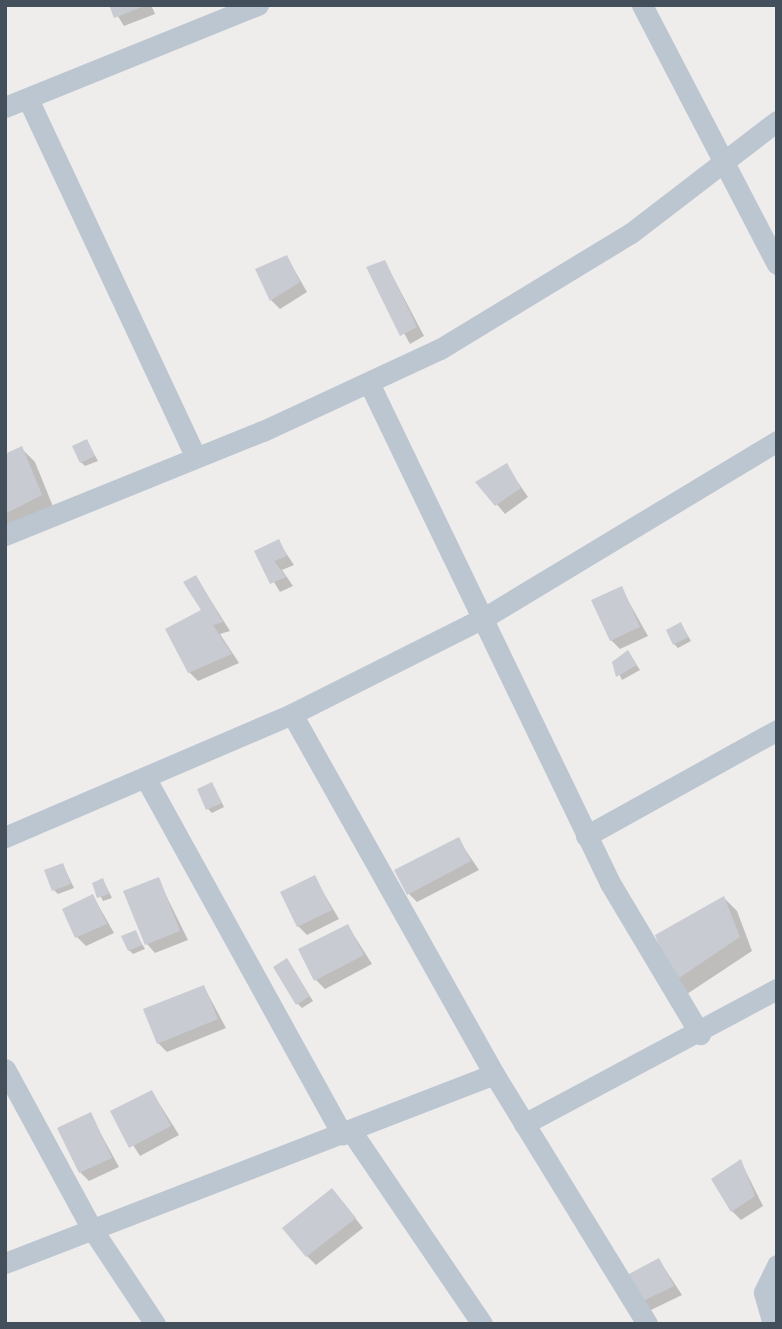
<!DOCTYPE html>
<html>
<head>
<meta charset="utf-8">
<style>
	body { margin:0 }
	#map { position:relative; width:782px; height:1329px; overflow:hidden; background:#efecec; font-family:"DM Sans",sans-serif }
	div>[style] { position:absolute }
	.shadow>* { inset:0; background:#0003 }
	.building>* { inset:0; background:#c8cbd1 }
	.street>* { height:21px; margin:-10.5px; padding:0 10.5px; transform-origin:10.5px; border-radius:10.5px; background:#bbc6d0 }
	span { translate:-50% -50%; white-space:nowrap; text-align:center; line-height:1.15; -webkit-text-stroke:5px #fff; paint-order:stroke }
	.frame { position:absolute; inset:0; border:7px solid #434f5a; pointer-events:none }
</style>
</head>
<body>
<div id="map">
	<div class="shadow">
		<div style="clip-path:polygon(111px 5px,151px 5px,155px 14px,124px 26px)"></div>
		<div style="clip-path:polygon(287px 257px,307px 292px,280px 309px,271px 300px)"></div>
		<div style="clip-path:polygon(385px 262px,424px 336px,410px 344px,368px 268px)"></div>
		<div style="clip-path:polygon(87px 441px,98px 461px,85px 466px,81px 462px)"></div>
		<div style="clip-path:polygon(21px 448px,35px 462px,54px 509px,5px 533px,5px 456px)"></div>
		<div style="clip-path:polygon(506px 465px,528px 497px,505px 514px,478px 482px)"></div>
		<div style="clip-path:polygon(278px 541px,294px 565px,282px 570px,293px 586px,280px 592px,256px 552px)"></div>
		<div style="clip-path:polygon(196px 577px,230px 631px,220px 634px,239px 663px,198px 681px,189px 672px,204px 610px)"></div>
		<div style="clip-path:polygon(621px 588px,648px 636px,620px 649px,611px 640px)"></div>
		<div style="clip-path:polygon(681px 624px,691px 641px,678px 648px,674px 644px)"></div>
		<div style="clip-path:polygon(628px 652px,640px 670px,622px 680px,614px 663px)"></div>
		<div style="clip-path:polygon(212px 784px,224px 807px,212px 813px,208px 809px)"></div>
		<div style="clip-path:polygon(458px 839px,479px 870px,417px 902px,408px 893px)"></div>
		<div style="clip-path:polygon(63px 865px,74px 888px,58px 894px,54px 890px)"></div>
		<div style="clip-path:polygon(314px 877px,339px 919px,307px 935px,298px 926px)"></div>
		<div style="clip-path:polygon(158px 879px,188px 940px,155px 953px,147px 944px)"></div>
		<div style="clip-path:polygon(103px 880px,112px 898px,103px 901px,94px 884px)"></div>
		<div style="clip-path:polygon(93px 896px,114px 933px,86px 946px,77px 937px)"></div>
		<div style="clip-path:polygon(724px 898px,737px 911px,752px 951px,687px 994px,674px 981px)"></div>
		<div style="clip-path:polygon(348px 926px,372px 964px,325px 989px,316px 980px)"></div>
		<div style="clip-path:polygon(135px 932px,145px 949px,133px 954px,129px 950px)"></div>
		<div style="clip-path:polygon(290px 965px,313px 1001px,302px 1008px,298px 1004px)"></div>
		<div style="clip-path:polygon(204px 987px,226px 1028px,167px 1052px,158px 1043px)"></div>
		<div style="clip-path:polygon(152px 1092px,179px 1135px,140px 1156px,112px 1112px)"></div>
		<div style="clip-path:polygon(90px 1114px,119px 1167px,89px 1181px,80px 1172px)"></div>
		<div style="clip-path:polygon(741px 1162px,763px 1206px,741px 1220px,732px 1211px)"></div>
		<div style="clip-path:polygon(341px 1200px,363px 1228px,316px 1265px,307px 1256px)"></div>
		<div style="clip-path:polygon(659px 1260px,682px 1295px,651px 1310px,642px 1301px)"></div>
	</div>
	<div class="building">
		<div style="clip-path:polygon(109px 5px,147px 5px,114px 18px)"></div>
		<div style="clip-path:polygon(287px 255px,300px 282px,270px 301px,255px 269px)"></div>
		<div style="clip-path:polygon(385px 260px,417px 327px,400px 336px,366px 267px)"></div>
		<div style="clip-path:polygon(87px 439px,95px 456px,80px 463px,72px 446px)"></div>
		<div style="clip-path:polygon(22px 446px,42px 495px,5px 514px,5px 454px)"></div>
		<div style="clip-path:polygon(507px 463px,521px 488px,495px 506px,475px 482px)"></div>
		<div style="clip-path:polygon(279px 539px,287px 556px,274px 561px,286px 577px,270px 584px,254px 551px)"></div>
		<div style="clip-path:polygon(196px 575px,223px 622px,213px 625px,232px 654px,188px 673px,165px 629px,201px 610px,183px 582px)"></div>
		<div style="clip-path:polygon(622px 586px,640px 627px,610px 641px,591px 600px)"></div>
		<div style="clip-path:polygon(681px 622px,688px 637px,673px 645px,666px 630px)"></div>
		<div style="clip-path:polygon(628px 650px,637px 665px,616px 677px,612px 662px)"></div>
		<div style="clip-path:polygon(212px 782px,222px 803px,206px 810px,197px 789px)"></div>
		<div style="clip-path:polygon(459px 837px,471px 861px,407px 895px,394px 870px)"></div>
		<div style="clip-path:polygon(63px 863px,71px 884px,52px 891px,44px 870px)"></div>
		<div style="clip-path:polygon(315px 875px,332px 910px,297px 927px,280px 892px)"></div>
		<div style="clip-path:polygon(159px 877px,180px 931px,145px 945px,123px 891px)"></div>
		<div style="clip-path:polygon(103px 878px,109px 894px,97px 898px,92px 883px)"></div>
		<div style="clip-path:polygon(93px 894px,107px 924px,75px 938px,62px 909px)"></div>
		<div style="clip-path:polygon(724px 896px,740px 937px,673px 982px,655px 935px)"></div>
		<div style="clip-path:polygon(348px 924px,364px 955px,314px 981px,298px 949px)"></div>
		<div style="clip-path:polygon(136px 930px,142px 945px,128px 951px,121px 936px)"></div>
		<div style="clip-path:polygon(287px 958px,310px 996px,296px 1005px,273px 967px)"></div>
		<div style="clip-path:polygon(204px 985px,218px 1019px,157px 1044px,143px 1009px)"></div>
		<div style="clip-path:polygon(152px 1090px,171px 1126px,129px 1148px,110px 1111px)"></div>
		<div style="clip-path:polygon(91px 1112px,112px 1158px,79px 1173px,57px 1128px)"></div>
		<div style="clip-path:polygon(741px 1159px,755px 1196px,731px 1212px,711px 1179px)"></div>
		<div style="clip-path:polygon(332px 1188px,356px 1218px,306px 1257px,282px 1228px)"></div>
		<div style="clip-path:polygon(659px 1258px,674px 1286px,641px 1302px,625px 1276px)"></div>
	</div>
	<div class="street">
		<div style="left:642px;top:5px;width:292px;rotate:62.5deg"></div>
		<div style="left:28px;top:99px;width:395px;rotate:64.9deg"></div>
		<div style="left:5px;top:107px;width:273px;rotate:-22deg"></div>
		<div style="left:370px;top:385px;width:553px;rotate:64.27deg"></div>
		<div style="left:610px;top:883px;width:176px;rotate:59.2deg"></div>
		<div style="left:5px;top:535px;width:278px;rotate:-22deg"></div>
		<div style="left:263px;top:431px;width:195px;rotate:-24.9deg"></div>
		<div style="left:440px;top:349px;width:223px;rotate:-31.3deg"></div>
		<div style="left:631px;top:233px;width:184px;rotate:-37.5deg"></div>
		<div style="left:292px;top:714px;width:413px;rotate:60.7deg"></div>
		<div style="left:494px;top:1074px;width:293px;rotate:58.5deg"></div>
		<div style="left:146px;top:779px;width:406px;rotate:61.1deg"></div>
		<div style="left:586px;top:836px;width:218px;rotate:-29deg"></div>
		<div style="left:5px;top:837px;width:312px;rotate:-23.2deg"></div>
		<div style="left:292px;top:714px;width:218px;rotate:-26.7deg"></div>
		<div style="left:487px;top:616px;width:339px;rotate:-31.1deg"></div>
		<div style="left:5px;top:1069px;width:182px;rotate:61.5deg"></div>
		<div style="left:92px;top:1229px;width:114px;rotate:56.4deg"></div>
		<div style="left:524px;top:1124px;width:287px;rotate:-28.1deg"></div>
		<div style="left:351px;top:1131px;width:233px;rotate:55.8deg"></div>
		<div style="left:5px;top:1263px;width:524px;rotate:-21.13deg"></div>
		<div style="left:773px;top:1324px;width:33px;rotate:-106deg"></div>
		<div style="left:764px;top:1292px;width:30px;rotate:-64deg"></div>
	</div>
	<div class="frame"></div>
</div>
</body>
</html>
